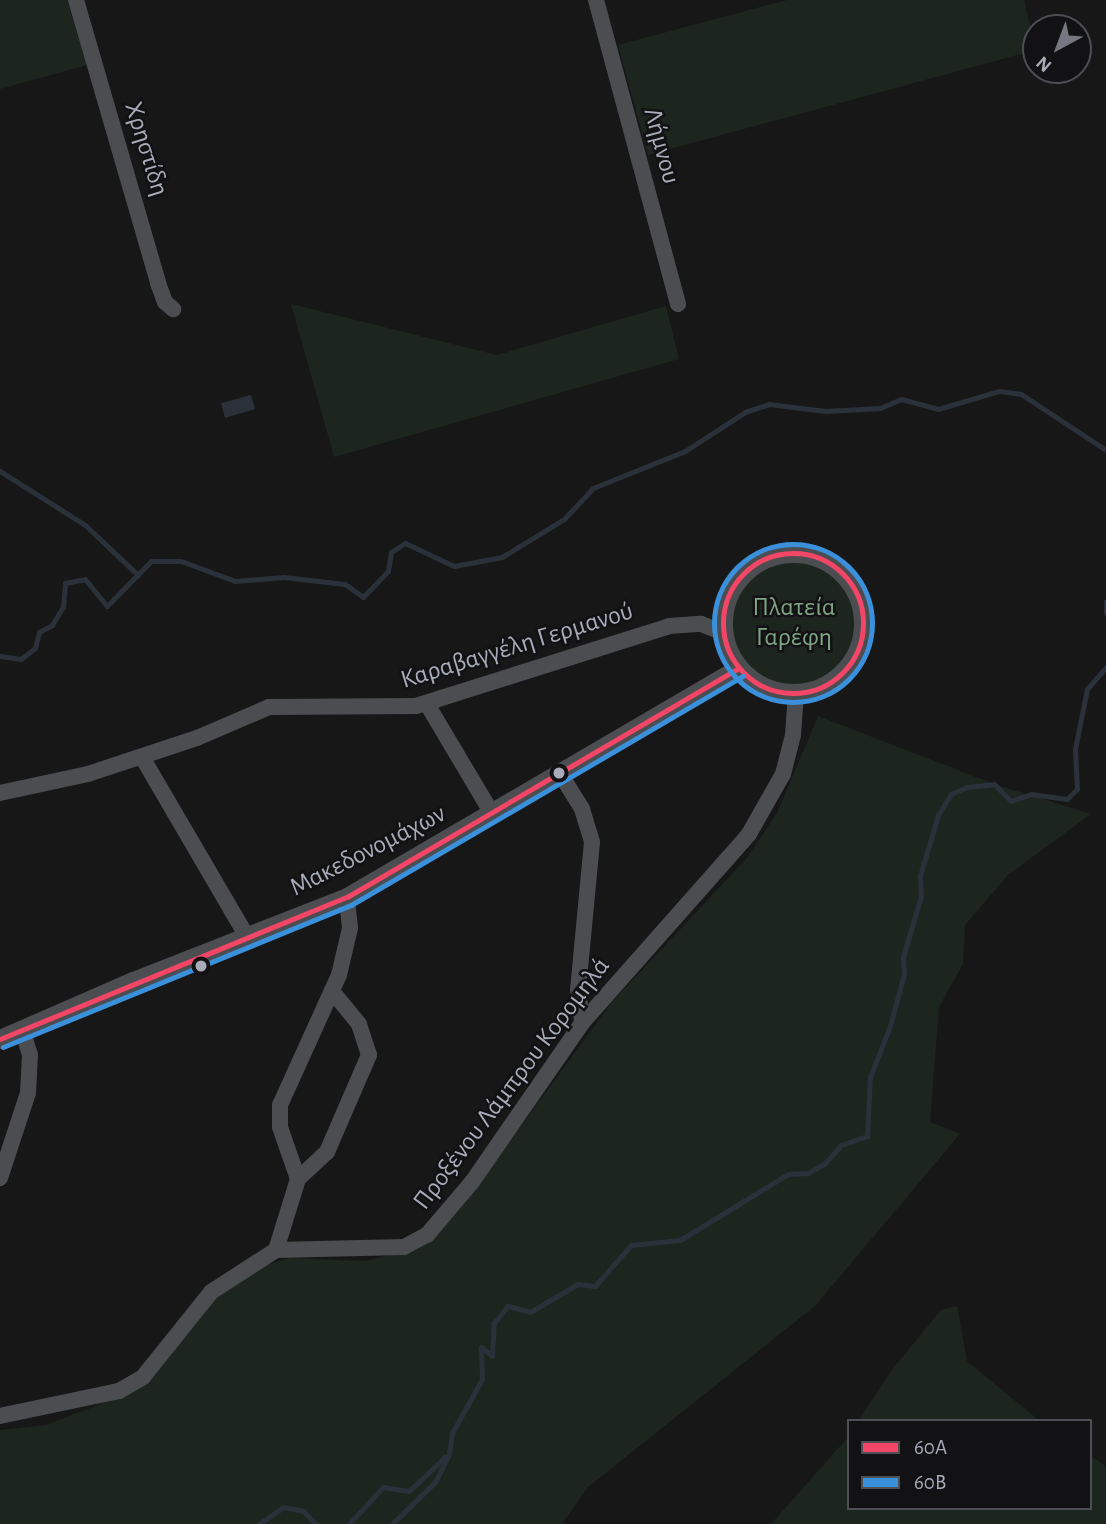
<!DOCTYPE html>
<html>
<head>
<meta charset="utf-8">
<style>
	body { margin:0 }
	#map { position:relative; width:1106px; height:1524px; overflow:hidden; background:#171717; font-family:"Alegreya Sans",sans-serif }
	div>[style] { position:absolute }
	.green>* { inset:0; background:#1d251f }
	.round { border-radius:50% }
	.water>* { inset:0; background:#2a313a }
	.stream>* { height:5px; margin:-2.5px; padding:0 2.5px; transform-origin:2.5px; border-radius:2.5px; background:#2a313a }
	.minor>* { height:16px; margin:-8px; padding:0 8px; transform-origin:8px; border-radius:8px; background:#4b4d50 }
	.tertiary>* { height:19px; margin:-9.5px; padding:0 9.5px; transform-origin:9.5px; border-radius:9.5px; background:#4b4d50 }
	.tertiary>.ring { margin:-9.5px; padding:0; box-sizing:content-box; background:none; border:19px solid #4b4d50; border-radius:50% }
	.bus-1>* { height:5px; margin:-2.5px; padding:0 2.5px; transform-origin:2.5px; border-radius:2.5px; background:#f34667 }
	.bus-1>.ring { margin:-2.5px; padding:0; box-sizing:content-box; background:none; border:5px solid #f34667; border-radius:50% }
	.bus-2>* { height:5px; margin:-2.5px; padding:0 2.5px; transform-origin:2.5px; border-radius:2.5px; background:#3a90db }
	.bus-2>.ring { margin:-2.5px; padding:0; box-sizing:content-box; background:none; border:5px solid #3a90db; border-radius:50% }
	.dots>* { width:19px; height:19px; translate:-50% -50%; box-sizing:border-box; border:4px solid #121113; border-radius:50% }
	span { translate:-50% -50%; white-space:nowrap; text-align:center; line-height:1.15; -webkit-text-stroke:5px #121113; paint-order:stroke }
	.street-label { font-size:26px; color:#a8acb9 }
	.park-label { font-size:26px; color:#7fa484 }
	.legend { position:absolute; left:847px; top:1419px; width:245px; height:91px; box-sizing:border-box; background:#121113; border:2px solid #4e4f55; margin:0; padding:9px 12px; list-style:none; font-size:21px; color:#a8acb9 }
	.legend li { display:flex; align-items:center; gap:14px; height:35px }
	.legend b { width:35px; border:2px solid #4e4f55 }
	.north { position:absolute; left:1022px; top:14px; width:70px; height:70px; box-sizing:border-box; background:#121113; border:2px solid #4e4f55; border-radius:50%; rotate:221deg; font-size:19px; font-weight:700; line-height:28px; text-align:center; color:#a8acb9 }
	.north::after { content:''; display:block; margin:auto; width:24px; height:32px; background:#757880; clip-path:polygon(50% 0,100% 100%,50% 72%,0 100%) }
</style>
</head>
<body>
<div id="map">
	<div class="green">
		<div style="clip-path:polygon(0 0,67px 0,87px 65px,0 89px)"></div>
		<div style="clip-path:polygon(787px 0,1024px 0,1036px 50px,648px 155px,618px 45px)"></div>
		<div style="clip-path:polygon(291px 304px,497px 355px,666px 306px,679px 359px,334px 457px)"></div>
		<div class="round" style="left:732px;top:561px;width:124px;height:124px"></div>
		<div style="clip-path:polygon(818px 716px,994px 784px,1091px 814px,1008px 875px,965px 925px,963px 964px,939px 1007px,930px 1122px,960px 1134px,815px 1306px,588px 1487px,562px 1524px,0 1524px,0 1430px,46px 1425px,135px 1391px,222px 1288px,260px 1267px,289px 1258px,366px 1261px,417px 1248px,474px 1190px,612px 1002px,746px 859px,777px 813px)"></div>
		<div style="clip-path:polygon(957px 1306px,967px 1361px,1040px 1421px,858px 1421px,891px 1371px,941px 1310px)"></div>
		<div style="clip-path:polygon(849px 1436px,849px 1508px,1090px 1508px,1090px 1456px,1106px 1466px,1106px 1524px,771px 1524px)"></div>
	</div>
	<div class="water">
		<div style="clip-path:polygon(251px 395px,255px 409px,225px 418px,221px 403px)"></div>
	</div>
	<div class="stream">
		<div style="left:0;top:471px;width:101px;rotate:32.4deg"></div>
		<div style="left:85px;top:525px;width:73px;rotate:43.3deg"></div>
		<div style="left:1106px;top:601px;width:12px;rotate:90deg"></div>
		<div style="left:0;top:656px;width:21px;rotate:8deg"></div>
		<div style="left:21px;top:659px;width:18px;rotate:-38deg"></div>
		<div style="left:35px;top:648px;width:16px;rotate:-76deg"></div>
		<div style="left:39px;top:632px;width:15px;rotate:-28deg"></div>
		<div style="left:52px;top:625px;width:21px;rotate:-59deg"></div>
		<div style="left:63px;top:607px;width:24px;rotate:-85deg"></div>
		<div style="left:65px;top:583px;width:20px;rotate:-11deg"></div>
		<div style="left:85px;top:579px;width:35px;rotate:51deg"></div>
		<div style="left:107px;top:606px;width:63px;rotate:-45.6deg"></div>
		<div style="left:151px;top:561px;width:30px"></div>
		<div style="left:181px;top:561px;width:58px;rotate:20.3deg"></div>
		<div style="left:235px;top:581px;width:49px;rotate:-4.7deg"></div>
		<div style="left:284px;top:577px;width:61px;rotate:6.5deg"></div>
		<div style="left:345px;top:584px;width:22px;rotate:36deg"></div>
		<div style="left:363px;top:597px;width:36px;rotate:-46deg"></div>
		<div style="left:388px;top:571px;width:19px;rotate:-81deg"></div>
		<div style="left:391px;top:552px;width:17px;rotate:-33deg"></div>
		<div style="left:405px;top:543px;width:54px;rotate:25.1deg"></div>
		<div style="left:454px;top:566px;width:49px;rotate:-10.6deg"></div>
		<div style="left:502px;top:557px;width:73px;rotate:-31.5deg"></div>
		<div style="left:564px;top:519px;width:42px;rotate:-46.9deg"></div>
		<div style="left:593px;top:488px;width:99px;rotate:-21.9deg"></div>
		<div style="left:685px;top:451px;width:72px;rotate:-33deg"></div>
		<div style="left:745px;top:412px;width:25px;rotate:-18deg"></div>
		<div style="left:769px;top:404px;width:57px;rotate:7deg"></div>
		<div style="left:826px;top:411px;width:54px;rotate:-3.2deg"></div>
		<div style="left:880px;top:408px;width:23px;rotate:-23deg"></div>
		<div style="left:901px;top:399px;width:38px;rotate:15deg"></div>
		<div style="left:938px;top:409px;width:64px;rotate:-16.4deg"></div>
		<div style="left:999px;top:391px;width:22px;rotate:8deg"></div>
		<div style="left:1021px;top:394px;width:102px;rotate:33.4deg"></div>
		<div style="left:259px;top:1524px;width:29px;rotate:-35deg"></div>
		<div style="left:283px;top:1507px;width:20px;rotate:11deg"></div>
		<div style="left:303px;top:1511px;width:18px;rotate:45deg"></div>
		<div style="left:349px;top:1524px;width:50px;rotate:-47.4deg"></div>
		<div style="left:383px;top:1487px;width:26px;rotate:9deg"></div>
		<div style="left:409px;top:1491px;width:50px;rotate:-43.4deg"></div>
		<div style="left:392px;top:1524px;width:60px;rotate:-44.3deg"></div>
		<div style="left:435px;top:1482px;width:31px;rotate:-63deg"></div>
		<div style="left:449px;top:1454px;width:21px;rotate:-82deg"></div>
		<div style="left:452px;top:1433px;width:62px;rotate:-60.9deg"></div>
		<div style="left:482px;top:1379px;width:32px;rotate:-92deg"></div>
		<div style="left:481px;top:1347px;width:14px;rotate:39deg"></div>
		<div style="left:492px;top:1356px;width:33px;rotate:-87deg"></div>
		<div style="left:494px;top:1323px;width:22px;rotate:-51deg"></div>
		<div style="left:508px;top:1306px;width:23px;rotate:15deg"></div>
		<div style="left:530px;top:1312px;width:56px;rotate:-30.3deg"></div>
		<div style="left:578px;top:1284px;width:17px;rotate:7deg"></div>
		<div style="left:595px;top:1286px;width:55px;rotate:-48.7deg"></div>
		<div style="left:631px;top:1245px;width:49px;rotate:-5.8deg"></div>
		<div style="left:680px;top:1240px;width:127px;rotate:-31.4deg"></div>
		<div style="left:788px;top:1174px;width:20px;rotate:-3deg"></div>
		<div style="left:808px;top:1173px;width:20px;rotate:-30deg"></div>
		<div style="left:825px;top:1163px;width:24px;rotate:-48deg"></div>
		<div style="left:841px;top:1145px;width:28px;rotate:-19deg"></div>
		<div style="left:867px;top:1136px;width:59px;rotate:-87.1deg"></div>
		<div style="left:870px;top:1077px;width:55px;rotate:-68.6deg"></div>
		<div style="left:890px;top:1026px;width:54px;rotate:-74.9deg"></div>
		<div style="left:904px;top:974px;width:17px;rotate:-93deg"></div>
		<div style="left:903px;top:957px;width:64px;rotate:-73.6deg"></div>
		<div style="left:921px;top:896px;width:20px;rotate:-93deg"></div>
		<div style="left:920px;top:876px;width:64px;rotate:-73.6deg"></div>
		<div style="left:938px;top:815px;width:25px;rotate:-58deg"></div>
		<div style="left:951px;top:794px;width:17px;rotate:-24deg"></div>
		<div style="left:967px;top:787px;width:27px;rotate:-6deg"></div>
		<div style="left:994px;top:784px;width:24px;rotate:45deg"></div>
		<div style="left:1011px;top:801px;width:21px;rotate:-19deg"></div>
		<div style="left:1031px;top:794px;width:36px;rotate:8deg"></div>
		<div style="left:1067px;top:799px;width:14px;rotate:-45deg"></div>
		<div style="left:1077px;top:789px;width:40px;rotate:-92.9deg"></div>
		<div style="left:1075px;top:749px;width:61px;rotate:-78.7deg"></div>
		<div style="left:1087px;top:689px;width:29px;rotate:-49deg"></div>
	</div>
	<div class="minor">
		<div style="left:76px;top:0;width:295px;rotate:73.8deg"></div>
		<div style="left:158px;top:283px;width:20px;rotate:70deg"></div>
		<div style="left:165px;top:302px;width:11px;rotate:41deg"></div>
		<div style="left:596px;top:0;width:315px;rotate:74.9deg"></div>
		<div style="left:427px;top:704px;width:129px;rotate:59.3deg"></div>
		<div style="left:142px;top:757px;width:206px;rotate:59.7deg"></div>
		<div style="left:561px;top:775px;width:40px;rotate:58deg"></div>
		<div style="left:582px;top:809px;width:34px;rotate:73deg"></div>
		<div style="left:592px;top:842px;width:148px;rotate:95.4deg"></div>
		<div style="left:578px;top:989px;width:34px;rotate:83deg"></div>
		<div style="left:0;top:793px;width:90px;rotate:-12.2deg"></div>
		<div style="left:88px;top:774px;width:115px;rotate:-18.3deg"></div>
		<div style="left:197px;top:738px;width:78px;rotate:-23.3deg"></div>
		<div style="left:269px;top:707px;width:147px;rotate:-0.4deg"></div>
		<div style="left:416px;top:706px;width:265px;rotate:-17.5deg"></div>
		<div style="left:669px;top:626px;width:32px;rotate:-4deg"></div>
		<div style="left:701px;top:624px;width:25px;rotate:21deg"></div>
		<div style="left:0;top:1178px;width:89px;rotate:-71.8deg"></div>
		<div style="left:28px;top:1093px;width:38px;rotate:-87deg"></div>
		<div style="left:30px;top:1055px;width:24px;rotate:-107deg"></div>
		<div style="left:298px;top:1179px;width:40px;rotate:-43deg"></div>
		<div style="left:327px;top:1152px;width:106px;rotate:-66.6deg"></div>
		<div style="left:369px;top:1055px;width:33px;rotate:-108deg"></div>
		<div style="left:359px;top:1024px;width:43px;rotate:-129.3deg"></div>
		<div style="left:276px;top:1250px;width:74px;rotate:-72.8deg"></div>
		<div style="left:298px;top:1179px;width:55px;rotate:-109.1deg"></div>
		<div style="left:280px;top:1127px;width:22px;rotate:-90deg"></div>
		<div style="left:280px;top:1105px;width:143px;rotate:-65.6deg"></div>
		<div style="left:339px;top:975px;width:48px;rotate:-76.8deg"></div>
		<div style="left:350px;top:928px;width:31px;rotate:-96deg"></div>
		<div style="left:0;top:1416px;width:122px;rotate:-11.9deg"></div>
		<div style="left:119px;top:1391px;width:28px;rotate:-30deg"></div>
		<div style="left:143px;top:1377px;width:109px;rotate:-51.3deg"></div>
		<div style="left:211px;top:1292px;width:77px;rotate:-32.9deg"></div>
		<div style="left:276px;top:1250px;width:128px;rotate:-1.3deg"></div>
		<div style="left:404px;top:1247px;width:26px;rotate:-28deg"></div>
		<div style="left:427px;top:1235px;width:70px;rotate:-49.7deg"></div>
		<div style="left:472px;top:1182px;width:193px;rotate:-55.3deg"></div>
		<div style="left:582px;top:1023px;width:252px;rotate:-48.5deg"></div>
		<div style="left:749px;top:834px;width:69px;rotate:-60.5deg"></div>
		<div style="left:783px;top:774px;width:40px;rotate:-75.6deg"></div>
		<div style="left:793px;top:735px;width:42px;rotate:-85.9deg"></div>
	</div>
	<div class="tertiary">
		<div class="ring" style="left:723px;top:553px;width:121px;height:121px"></div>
		<div style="left:0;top:1039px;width:145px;rotate:-23.6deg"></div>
		<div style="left:133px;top:981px;width:230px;rotate:-21.4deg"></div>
		<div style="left:347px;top:897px;width:454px;rotate:-30.3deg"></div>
	</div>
	<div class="bus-1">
		<div class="ring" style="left:723px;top:553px;width:135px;height:135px"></div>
		<div style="left:0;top:1039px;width:375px;rotate:-22.3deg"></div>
		<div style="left:347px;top:897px;width:454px;rotate:-30.3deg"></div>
	</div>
	<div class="bus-2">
		<div class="ring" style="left:714px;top:544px;width:153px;height:153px"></div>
		<div style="left:3px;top:1047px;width:376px;rotate:-22.2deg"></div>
		<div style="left:351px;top:905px;width:454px;rotate:-30.3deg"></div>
	</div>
	<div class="dots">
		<div style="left:559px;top:773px;background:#a8acb9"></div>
		<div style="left:201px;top:966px;background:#a8acb9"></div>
	</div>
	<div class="street-label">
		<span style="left:661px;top:146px;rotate:75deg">Λήμνου</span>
		<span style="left:146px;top:149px;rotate:73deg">Χρηστίδη</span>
		<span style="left:517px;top:646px;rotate:-17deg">Καραβαγγέλη Γερμανού</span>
		<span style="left:368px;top:851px;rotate:-27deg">Μακεδονομάχων</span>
		<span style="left:512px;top:1084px;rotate:-53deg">Προξένου Λάμπρου Κορομηλά</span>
	</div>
	<div class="park-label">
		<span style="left:794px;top:623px">Πλατεία<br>Γαρέφη</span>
	</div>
	<ul class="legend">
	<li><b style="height:9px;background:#f34667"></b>60Α</li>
	<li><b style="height:9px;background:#3a90db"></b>60Β</li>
	</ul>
	<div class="north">N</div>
</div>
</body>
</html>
